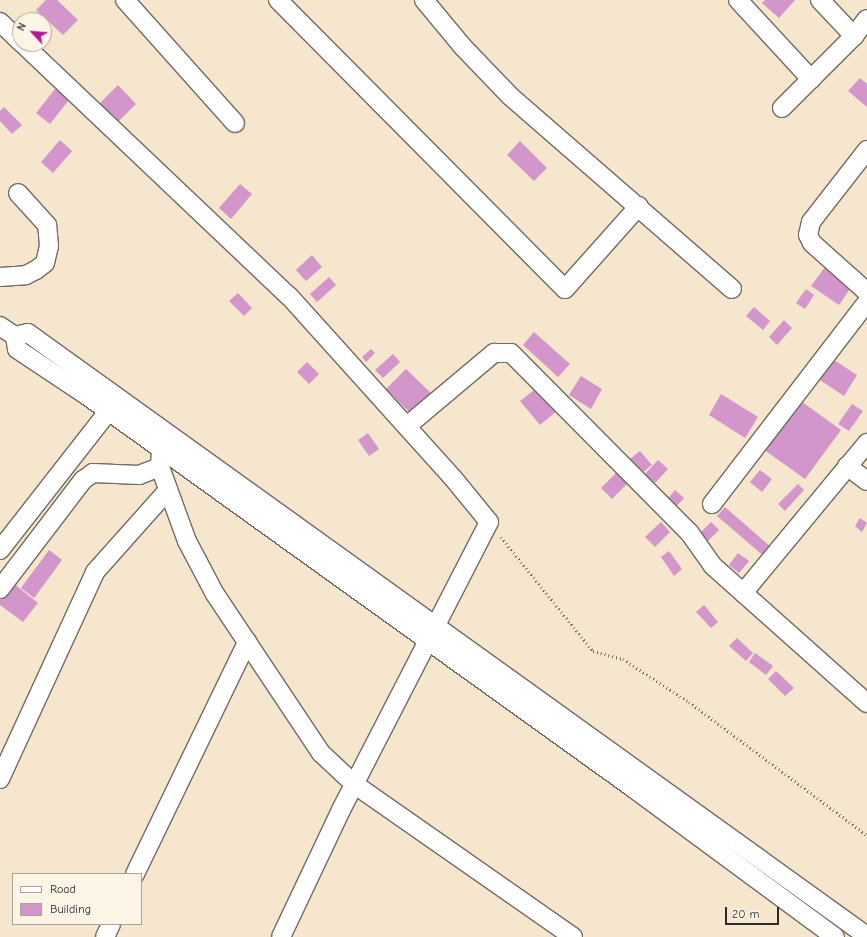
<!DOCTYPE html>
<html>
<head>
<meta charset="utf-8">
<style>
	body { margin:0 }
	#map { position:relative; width:867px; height:937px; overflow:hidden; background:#f6e6cd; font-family:"Comic Neue",sans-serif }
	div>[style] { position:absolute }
	.building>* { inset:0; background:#d296cb }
	.path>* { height:2.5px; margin-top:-1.25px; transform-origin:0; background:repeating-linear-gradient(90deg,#726c64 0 1px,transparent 0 4px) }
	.roads { filter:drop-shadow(1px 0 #726c64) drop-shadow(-1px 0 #726c64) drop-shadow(0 1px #726c64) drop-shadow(0 -1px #726c64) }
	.street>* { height:18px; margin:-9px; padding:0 9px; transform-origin:9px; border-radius:9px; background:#fff }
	span { translate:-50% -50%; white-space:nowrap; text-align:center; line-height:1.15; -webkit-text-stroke:3.5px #fcf5e5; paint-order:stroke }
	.legend { position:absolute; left:12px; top:873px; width:130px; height:52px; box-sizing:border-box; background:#fcf5e5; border:1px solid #a8a49b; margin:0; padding:5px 7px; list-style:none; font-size:12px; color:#2b2b2b }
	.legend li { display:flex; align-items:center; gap:8px; height:20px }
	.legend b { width:20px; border:1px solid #a8a49b }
	.north { position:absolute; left:12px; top:12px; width:40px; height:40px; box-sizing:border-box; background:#fcf5e5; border:1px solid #a8a49b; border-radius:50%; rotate:296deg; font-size:11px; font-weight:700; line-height:16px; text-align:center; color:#2b2b2b }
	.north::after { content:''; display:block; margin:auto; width:14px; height:18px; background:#b5179e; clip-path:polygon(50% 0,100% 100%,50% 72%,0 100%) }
	.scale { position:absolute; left:725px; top:907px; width:54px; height:18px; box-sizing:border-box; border:2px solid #2b2b2b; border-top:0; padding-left:5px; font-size:12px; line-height:14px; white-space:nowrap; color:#2b2b2b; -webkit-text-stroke:3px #fcf5e5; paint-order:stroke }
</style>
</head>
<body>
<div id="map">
	<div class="building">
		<div style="clip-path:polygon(46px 0,57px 0,78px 20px,63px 35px,36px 10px)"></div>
		<div style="clip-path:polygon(765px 0,795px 0,779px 18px,762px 3px)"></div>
		<div style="clip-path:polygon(860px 78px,867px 84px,867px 107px,848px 91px)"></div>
		<div style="clip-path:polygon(118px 85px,136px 104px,118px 122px,100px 103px)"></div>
		<div style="clip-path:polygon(55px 89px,69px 100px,50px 124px,36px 113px)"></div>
		<div style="clip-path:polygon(4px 107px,22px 125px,12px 134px,0 121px,0 111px)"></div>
		<div style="clip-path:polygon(60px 140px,72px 151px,53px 173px,41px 162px)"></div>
		<div style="clip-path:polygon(520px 141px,547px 168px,534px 181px,507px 155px)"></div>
		<div style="clip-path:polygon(240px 184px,252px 194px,231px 219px,219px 208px)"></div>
		<div style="clip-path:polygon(312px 255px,322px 267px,306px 281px,296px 270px)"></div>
		<div style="clip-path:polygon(825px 267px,852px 286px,839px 305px,811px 286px)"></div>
		<div style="clip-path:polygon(329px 277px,336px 285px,317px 302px,310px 294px)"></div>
		<div style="clip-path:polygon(806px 289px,814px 295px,805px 309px,796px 303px)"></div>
		<div style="clip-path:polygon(238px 293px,252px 308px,244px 316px,229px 301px)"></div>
		<div style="clip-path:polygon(754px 307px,770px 321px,763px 330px,746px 316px)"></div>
		<div style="clip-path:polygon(784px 320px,792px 328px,777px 345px,769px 337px)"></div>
		<div style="clip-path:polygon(534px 332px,570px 364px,558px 377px,523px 345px)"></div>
		<div style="clip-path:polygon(371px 349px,375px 353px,366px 362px,362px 357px)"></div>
		<div style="clip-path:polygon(393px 354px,400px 362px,383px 378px,375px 370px)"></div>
		<div style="clip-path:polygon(828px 356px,857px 375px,844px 396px,814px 376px)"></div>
		<div style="clip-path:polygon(307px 362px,319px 374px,309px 384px,297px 372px)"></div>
		<div style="clip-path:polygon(406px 369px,433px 395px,413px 416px,386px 389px)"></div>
		<div style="clip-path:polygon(581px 376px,602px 389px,591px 409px,569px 395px)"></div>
		<div style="clip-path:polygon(538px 387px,557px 411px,540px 425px,520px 401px)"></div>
		<div style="clip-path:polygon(721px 394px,758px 417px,745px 438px,709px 415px)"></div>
		<div style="clip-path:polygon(798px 399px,841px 430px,805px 479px,763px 449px)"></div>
		<div style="clip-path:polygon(852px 404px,863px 411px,849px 431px,838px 424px)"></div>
		<div style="clip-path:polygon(368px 433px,379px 449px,369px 456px,358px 440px)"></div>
		<div style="clip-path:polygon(640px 451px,652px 465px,642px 473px,630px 459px)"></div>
		<div style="clip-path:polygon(658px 460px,668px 469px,655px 483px,645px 474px)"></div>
		<div style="clip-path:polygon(760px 470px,772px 479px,762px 492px,750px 482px)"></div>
		<div style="clip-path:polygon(618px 471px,629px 482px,612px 499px,601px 488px)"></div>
		<div style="clip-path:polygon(798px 484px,804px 490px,785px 511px,778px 504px)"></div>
		<div style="clip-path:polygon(675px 490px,684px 498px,674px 509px,666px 501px)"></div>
		<div style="clip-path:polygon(725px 507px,772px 548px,765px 557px,717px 516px)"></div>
		<div style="clip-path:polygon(860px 518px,867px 523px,862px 532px,855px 526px)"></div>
		<div style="clip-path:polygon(661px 522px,670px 532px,655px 547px,645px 537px)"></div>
		<div style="clip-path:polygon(711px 522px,719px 530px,707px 542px,699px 534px)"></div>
		<div style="clip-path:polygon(49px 550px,62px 560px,34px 598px,21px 588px)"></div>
		<div style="clip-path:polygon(669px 551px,682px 569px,674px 576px,661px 557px)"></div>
		<div style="clip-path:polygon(738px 553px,749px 561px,739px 573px,729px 565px)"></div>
		<div style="clip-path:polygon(13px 583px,38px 603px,23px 622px,0 605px,0 600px)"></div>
		<div style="clip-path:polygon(704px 605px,718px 622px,711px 628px,696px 612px)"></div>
		<div style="clip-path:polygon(737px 638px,753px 653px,746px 661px,729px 646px)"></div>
		<div style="clip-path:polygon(755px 653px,773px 666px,766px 675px,749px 662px)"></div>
		<div style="clip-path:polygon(776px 671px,794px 688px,785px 696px,768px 679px)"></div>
	</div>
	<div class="path">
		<div style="left:501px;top:537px;width:146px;rotate:51.1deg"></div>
		<div style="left:593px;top:651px;width:31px;rotate:15deg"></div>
		<div style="left:623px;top:659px;width:79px;rotate:33.1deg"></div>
		<div style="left:689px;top:702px;width:222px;rotate:36.8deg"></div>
	</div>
	<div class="roads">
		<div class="street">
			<div style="left:125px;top:0;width:165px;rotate:48.2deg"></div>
			<div style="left:278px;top:0;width:407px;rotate:45.2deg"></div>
			<div style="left:565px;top:289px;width:111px;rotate:-48.3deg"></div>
			<div style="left:424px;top:0;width:61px;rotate:50.3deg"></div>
			<div style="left:463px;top:47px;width:68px;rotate:46.2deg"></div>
			<div style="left:510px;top:96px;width:294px;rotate:41deg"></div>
			<div style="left:738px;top:0;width:108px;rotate:47.3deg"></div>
			<div style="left:820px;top:0;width:50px;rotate:46.6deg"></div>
			<div style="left:854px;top:36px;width:21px;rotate:-53deg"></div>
			<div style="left:0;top:22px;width:28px;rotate:44deg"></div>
			<div style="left:23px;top:44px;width:366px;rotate:43.5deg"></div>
			<div style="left:289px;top:296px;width:245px;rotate:48deg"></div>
			<div style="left:453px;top:478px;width:57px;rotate:50.7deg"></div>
			<div style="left:489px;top:522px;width:324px;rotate:117.2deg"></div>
			<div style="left:341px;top:810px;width:140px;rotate:115.3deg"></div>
			<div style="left:782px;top:108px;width:102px;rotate:-45deg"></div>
			<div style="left:867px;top:150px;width:91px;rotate:127.9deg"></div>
			<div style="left:811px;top:222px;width:13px;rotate:103deg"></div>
			<div style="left:808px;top:235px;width:9px;rotate:63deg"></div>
			<div style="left:812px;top:243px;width:74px;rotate:41.7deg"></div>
			<div style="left:0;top:277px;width:26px;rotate:-4deg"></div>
			<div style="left:26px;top:275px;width:11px;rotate:-27deg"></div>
			<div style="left:36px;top:270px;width:11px;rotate:-38deg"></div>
			<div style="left:45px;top:263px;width:17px;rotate:-77deg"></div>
			<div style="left:49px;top:246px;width:21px;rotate:-95deg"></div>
			<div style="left:47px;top:225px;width:43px;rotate:-132.2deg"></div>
			<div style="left:0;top:326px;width:18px;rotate:34deg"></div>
			<div style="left:407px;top:426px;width:114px;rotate:-40deg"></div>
			<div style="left:494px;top:353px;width:17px"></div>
			<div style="left:511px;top:353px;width:252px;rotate:45.2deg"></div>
			<div style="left:689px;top:532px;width:42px;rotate:54.8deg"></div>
			<div style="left:713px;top:566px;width:206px;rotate:41.7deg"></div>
			<div style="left:161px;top:451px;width:16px;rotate:94deg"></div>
			<div style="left:160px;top:467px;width:79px;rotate:70deg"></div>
			<div style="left:187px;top:541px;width:60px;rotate:62.2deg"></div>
			<div style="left:215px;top:594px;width:191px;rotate:56.3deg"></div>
			<div style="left:321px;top:753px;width:45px;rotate:43.2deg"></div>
			<div style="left:354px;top:784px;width:267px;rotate:34.9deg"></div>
			<div style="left:847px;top:466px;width:25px;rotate:37deg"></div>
			<div style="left:712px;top:504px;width:255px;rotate:-52.5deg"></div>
			<div style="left:0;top:550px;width:175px;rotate:-52deg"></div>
			<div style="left:0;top:589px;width:137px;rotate:-52.7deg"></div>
			<div style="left:83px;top:480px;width:12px;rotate:-35deg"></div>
			<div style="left:93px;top:473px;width:46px;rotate:2.5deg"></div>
			<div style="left:139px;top:475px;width:22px;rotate:-21deg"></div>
			<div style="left:743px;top:593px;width:195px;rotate:-50.4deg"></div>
			<div style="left:0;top:779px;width:228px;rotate:-65.3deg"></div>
			<div style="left:95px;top:572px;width:110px;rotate:-48.3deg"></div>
			<div style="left:135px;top:874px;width:258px;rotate:-64.2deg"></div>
			<div style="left:105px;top:937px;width:14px;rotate:-65deg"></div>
			<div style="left:835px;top:937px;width:251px;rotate:-143.6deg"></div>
			<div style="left:633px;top:788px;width:674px;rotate:-144.3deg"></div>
			<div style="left:86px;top:395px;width:83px;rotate:-146.3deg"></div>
			<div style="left:17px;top:349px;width:13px;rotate:-99deg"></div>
			<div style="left:15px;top:336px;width:13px;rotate:-13deg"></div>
			<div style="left:28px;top:333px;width:1033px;rotate:35.71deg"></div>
		</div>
	</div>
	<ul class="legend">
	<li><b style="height:5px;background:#fff"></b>Road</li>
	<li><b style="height:11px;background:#d296cb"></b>Building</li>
	</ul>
	<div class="north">N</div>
	<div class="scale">20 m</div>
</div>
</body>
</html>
